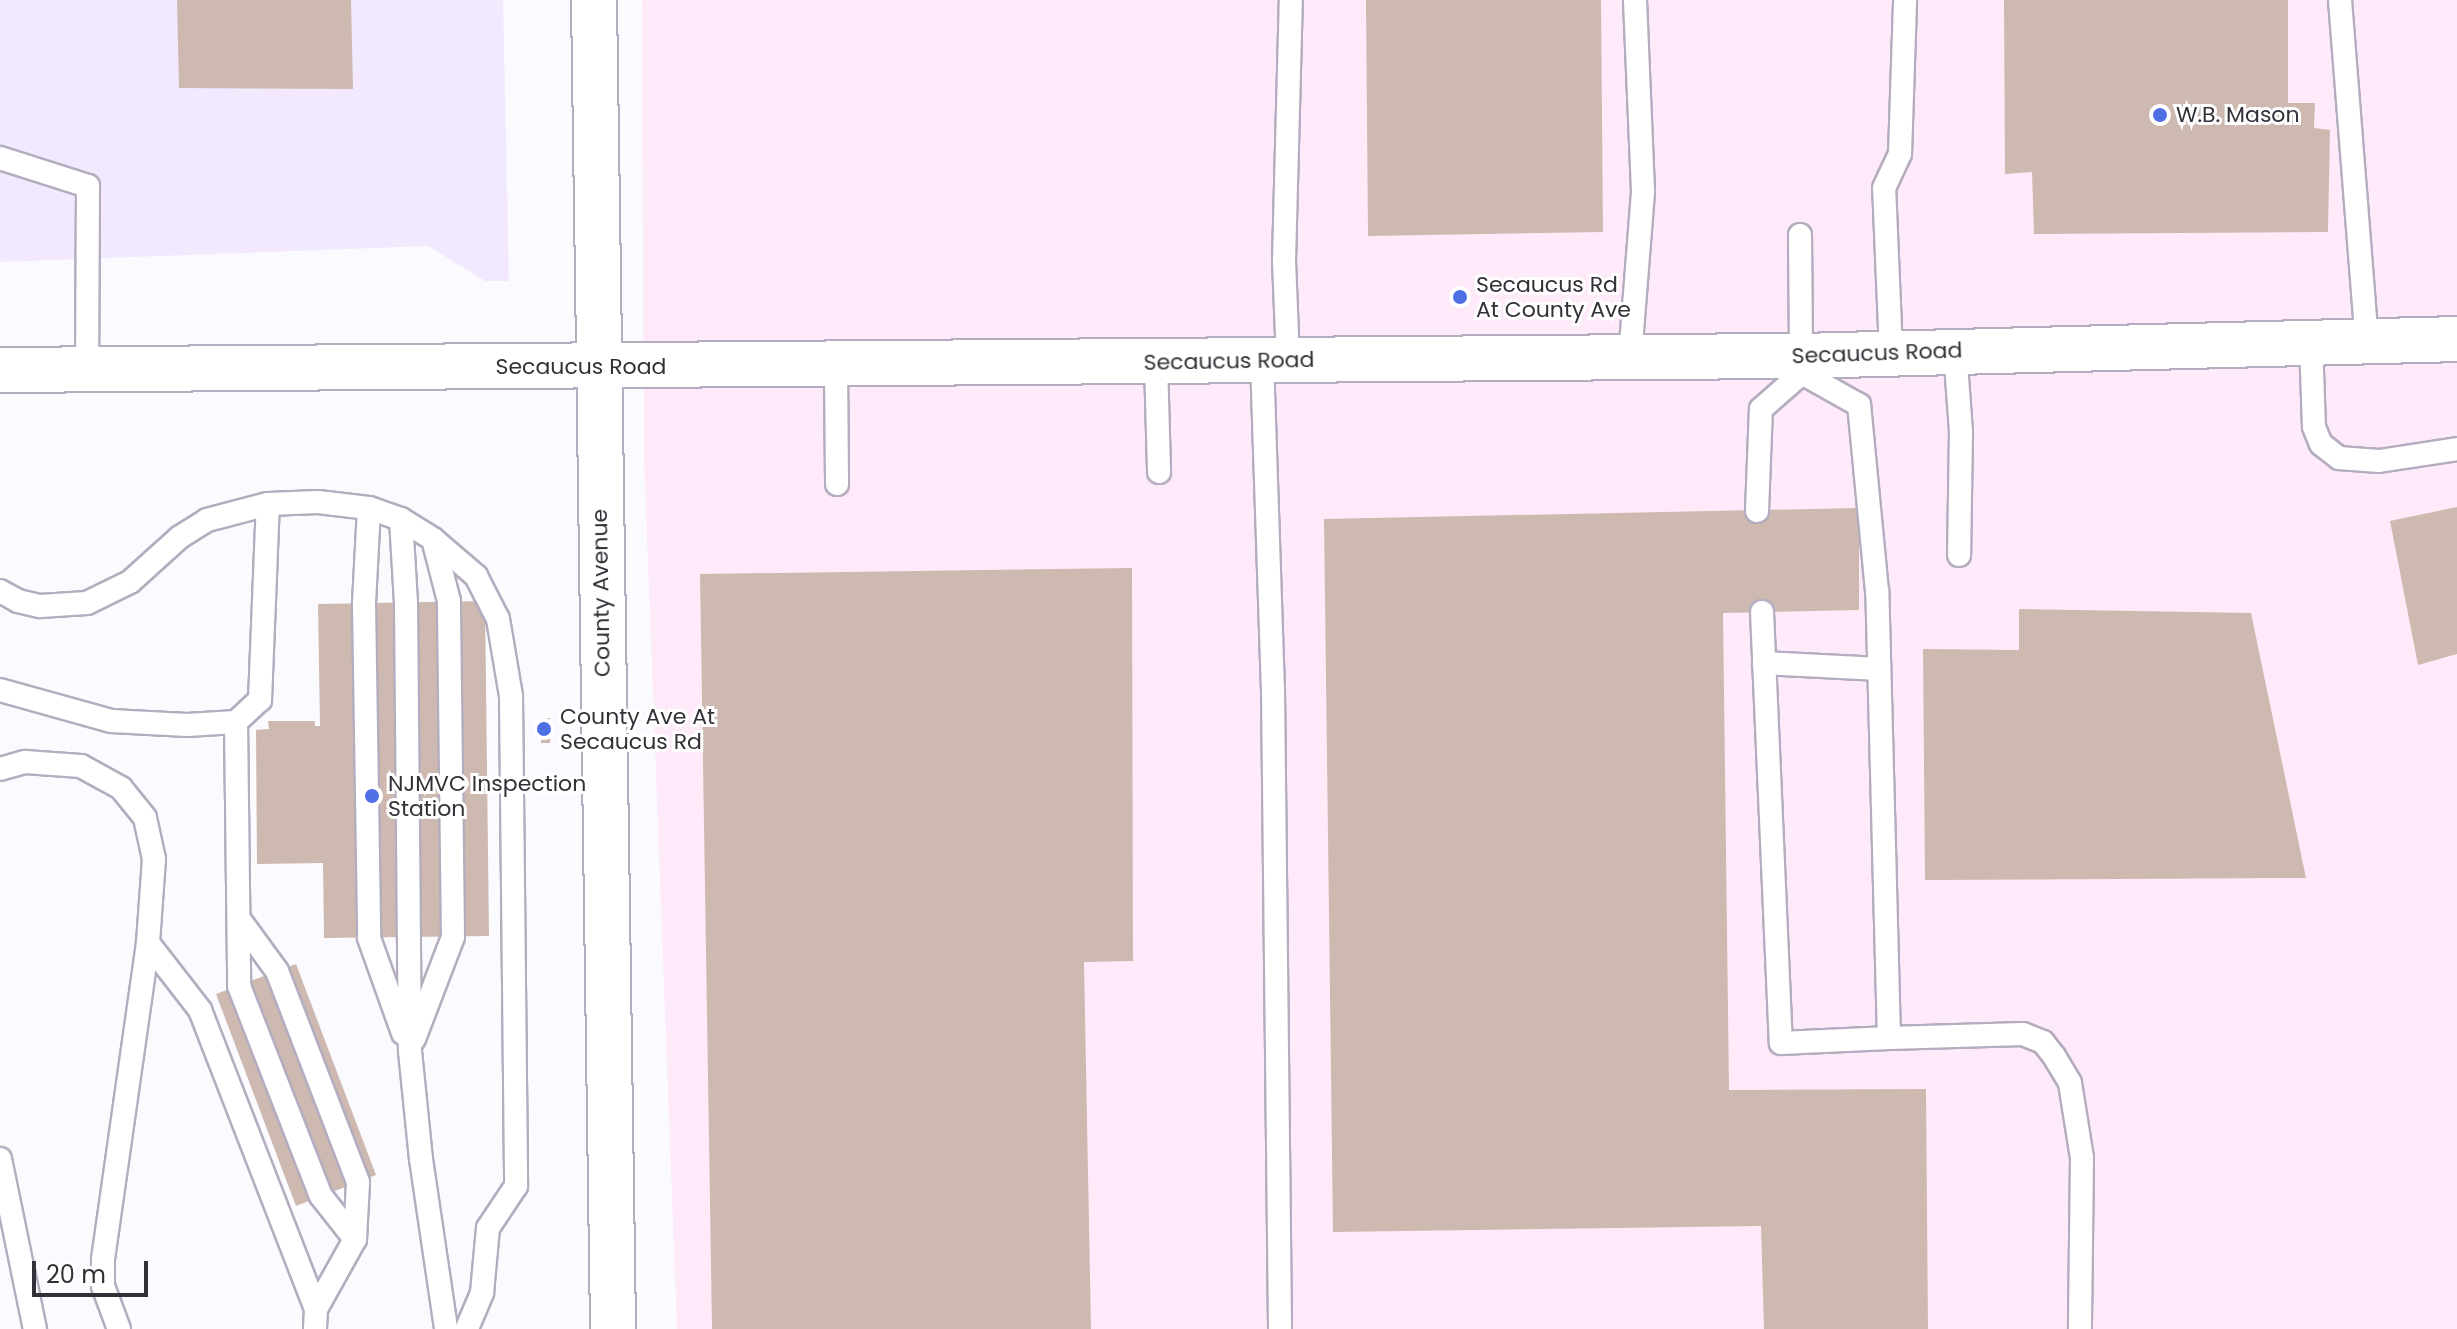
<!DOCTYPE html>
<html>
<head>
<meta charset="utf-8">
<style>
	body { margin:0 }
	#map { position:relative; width:2457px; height:1329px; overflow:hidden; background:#fbfafe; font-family:Poppins,sans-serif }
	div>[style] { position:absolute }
	.commercial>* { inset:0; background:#ffeaf9 }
	.built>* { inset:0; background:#f2e9ff }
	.building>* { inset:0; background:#cdb9af }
	.roads { filter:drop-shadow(2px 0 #b4adbf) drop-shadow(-2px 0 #b4adbf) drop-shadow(0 2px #b4adbf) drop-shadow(0 -2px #b4adbf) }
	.lane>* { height:22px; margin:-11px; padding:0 11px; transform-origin:11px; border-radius:11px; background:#fff }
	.secondary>* { height:44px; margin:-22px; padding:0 22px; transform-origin:22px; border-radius:22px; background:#fff }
	.dots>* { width:22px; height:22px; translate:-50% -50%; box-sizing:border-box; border:4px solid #fff; border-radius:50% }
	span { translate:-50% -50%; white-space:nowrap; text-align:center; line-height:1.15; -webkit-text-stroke:6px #fff; paint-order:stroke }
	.poi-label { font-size:22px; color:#333037 }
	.left { translate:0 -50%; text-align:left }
	.street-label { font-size:22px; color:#333037 }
	.scale { position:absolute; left:32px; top:1261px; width:116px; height:36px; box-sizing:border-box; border:4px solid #333037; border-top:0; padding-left:10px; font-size:24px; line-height:28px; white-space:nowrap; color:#333037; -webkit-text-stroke:6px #fff; paint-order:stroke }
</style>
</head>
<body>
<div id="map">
	<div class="commercial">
		<div style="clip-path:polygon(642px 0,2457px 0,2457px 1329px,677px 1329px,644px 457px)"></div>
	</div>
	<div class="built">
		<div style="clip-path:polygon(0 0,503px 0,509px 281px,485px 281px,428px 246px,0 262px)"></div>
	</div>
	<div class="building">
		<div style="clip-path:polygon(177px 0,351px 0,353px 89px,179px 88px)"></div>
		<div style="clip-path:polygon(1366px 0,1601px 0,1603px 232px,1368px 236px)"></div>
		<div style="clip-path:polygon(2004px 0,2288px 0,2288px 103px,2315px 103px,2314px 128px,2330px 130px,2328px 232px,2034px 234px,2032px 172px,2005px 174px)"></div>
		<div style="clip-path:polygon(2457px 507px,2457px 654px,2418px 665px,2390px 521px)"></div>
		<div style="clip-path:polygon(1859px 508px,1859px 610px,1723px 613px,1729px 1090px,1926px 1089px,1928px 1329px,1764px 1329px,1761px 1226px,1333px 1232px,1324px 519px)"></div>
		<div style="clip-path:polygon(1132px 568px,1133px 961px,1084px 962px,1091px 1329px,712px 1329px,700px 574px)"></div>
		<div style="clip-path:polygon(485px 601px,489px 936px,324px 938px,323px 863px,257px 864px,256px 730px,269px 729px,268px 721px,315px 721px,315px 726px,320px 726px,318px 604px)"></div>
		<div style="clip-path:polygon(2019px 609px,2251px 613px,2306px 878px,1925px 880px,1923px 649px,2019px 650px)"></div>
		<div style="clip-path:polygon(541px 718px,550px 718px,550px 743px,541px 743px)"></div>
		<div style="clip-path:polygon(296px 964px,376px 1175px,296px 1206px,216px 994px)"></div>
	</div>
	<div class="roads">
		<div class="lane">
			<div style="left:2340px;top:0;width:342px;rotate:85.5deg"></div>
			<div style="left:0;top:158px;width:92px;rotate:17.7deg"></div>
			<div style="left:88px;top:186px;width:184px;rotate:90.3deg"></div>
			<div style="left:1800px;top:235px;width:127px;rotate:89.5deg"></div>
			<div style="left:2311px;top:342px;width:85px;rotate:88deg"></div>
			<div style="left:2314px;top:427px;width:18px;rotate:68deg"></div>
			<div style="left:2321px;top:444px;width:23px;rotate:38deg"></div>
			<div style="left:2339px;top:458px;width:40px;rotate:4.3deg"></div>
			<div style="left:2379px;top:461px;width:79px;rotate:-8.7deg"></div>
			<div style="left:1955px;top:350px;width:82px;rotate:85.8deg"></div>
			<div style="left:1961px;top:432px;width:123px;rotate:90.9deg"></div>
			<div style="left:1891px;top:352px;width:164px;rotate:-92.4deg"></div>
			<div style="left:1884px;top:188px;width:38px;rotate:-65deg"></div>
			<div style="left:1900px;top:154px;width:154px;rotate:-88.1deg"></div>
			<div style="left:1630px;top:357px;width:167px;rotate:-85.5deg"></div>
			<div style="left:1643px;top:191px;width:191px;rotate:-92.4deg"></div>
			<div style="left:1262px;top:360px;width:329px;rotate:88.1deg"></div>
			<div style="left:1273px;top:689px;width:640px;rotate:89.37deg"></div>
			<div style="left:1288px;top:360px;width:99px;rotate:-92.3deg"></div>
			<div style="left:1284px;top:261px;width:261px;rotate:-88.5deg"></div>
			<div style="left:1156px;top:362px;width:110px;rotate:88.4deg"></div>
			<div style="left:836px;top:366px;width:118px;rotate:89.5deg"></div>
			<div style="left:369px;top:508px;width:95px;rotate:93deg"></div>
			<div style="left:364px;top:603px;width:335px;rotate:89.1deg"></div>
			<div style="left:369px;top:938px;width:101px;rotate:70.3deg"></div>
			<div style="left:1757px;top:511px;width:102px;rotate:-87.8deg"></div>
			<div style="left:1761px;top:409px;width:55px;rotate:-41.3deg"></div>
			<div style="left:401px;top:519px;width:83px;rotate:86.6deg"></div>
			<div style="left:406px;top:602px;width:449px;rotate:89.5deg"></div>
			<div style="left:410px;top:1051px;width:109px;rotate:84.2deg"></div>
			<div style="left:421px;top:1159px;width:172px;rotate:81.6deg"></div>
			<div style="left:0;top:591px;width:21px;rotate:29deg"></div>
			<div style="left:18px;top:601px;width:23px;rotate:13deg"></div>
			<div style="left:40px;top:606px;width:47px;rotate:-3.7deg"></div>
			<div style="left:87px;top:603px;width:48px;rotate:-26deg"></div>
			<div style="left:130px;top:582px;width:67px;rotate:-42deg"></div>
			<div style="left:180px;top:537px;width:32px;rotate:-32deg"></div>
			<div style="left:207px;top:520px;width:63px;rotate:-14.7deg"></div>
			<div style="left:268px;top:504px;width:50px;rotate:-2.3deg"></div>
			<div style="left:318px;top:502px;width:51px;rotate:6.7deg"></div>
			<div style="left:369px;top:508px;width:34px;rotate:19deg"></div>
			<div style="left:401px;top:519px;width:38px;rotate:32deg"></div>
			<div style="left:433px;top:539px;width:57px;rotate:40.7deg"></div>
			<div style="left:476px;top:576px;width:48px;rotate:62.9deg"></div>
			<div style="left:498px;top:619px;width:78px;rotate:80.4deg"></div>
			<div style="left:511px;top:696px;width:490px;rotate:89.4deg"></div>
			<div style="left:516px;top:1186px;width:50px;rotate:123.7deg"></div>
			<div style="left:488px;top:1228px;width:65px;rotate:95.3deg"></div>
			<div style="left:482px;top:1293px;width:39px;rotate:113deg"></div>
			<div style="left:1762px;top:612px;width:431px;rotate:87.5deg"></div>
			<div style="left:1781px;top:1043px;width:108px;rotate:-2.7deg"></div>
			<div style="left:1889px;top:1038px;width:447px;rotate:-91.5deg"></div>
			<div style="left:1877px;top:591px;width:187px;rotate:-95.5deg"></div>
			<div style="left:1859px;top:405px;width:65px;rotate:-150.7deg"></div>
			<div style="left:1764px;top:663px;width:115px;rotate:3deg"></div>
			<div style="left:0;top:690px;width:115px;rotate:15.6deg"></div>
			<div style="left:111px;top:721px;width:76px;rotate:3deg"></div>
			<div style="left:187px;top:725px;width:49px;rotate:-3.5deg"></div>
			<div style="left:236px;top:722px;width:33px;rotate:-43deg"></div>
			<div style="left:260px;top:700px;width:196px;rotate:-87.7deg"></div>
			<div style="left:236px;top:722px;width:264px;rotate:89.3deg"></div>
			<div style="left:239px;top:986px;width:225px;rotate:68.7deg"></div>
			<div style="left:321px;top:1196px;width:55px;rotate:51.7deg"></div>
			<div style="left:0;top:769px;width:26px;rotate:-16deg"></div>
			<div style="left:25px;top:762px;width:56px;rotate:4.1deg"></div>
			<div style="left:81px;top:766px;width:46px;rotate:28.8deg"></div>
			<div style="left:121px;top:788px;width:38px;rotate:51deg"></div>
			<div style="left:145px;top:818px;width:42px;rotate:77.6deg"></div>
			<div style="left:154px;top:859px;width:84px;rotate:94.1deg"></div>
			<div style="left:148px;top:943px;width:320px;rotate:98.1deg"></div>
			<div style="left:103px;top:1260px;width:26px;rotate:90deg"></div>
			<div style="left:103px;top:1286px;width:46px;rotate:69.6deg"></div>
			<div style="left:239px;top:919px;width:64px;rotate:53.8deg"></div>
			<div style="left:277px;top:971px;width:226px;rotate:69deg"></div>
			<div style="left:358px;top:1182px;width:57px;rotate:93deg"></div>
			<div style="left:355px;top:1239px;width:80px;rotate:119.1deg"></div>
			<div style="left:148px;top:943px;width:85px;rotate:52.2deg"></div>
			<div style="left:200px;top:1010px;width:321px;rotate:68.8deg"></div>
			<div style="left:316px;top:1309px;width:20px;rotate:93deg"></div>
			<div style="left:1889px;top:1038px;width:134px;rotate:-1.7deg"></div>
			<div style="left:2023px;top:1034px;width:22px;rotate:22deg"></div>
			<div style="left:2043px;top:1042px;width:18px;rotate:52deg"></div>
			<div style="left:2054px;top:1056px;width:31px;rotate:59deg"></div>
			<div style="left:2070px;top:1083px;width:76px;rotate:80.9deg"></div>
			<div style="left:2082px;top:1158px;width:171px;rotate:90.7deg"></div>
			<div style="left:414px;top:1039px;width:109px;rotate:-69.1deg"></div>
			<div style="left:453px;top:937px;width:336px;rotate:-90.7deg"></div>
			<div style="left:449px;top:601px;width:64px;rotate:-104.5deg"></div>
			<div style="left:0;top:1159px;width:174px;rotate:78.4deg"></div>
		</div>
		<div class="secondary">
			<div style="left:594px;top:0;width:1329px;rotate:89.18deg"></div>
			<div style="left:0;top:370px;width:1801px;rotate:-0.45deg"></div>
			<div style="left:1801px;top:356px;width:656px;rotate:-1.48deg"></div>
		</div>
	</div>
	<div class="dots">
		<div style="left:2160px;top:115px;background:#4f70e4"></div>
		<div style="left:1460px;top:297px;background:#4f70e4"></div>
		<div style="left:544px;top:729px;background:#4f70e4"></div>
		<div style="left:372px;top:796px;background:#4f70e4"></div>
	</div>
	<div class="poi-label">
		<span class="left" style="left:2176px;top:115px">W.B. Mason</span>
		<span class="left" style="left:1476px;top:297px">Secaucus Rd<br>At County Ave</span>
		<span class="left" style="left:560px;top:729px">County Ave At<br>Secaucus Rd</span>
		<span class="left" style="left:388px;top:796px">NJMVC Inspection<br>Station</span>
	</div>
	<div class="street-label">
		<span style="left:1877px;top:353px;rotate:-2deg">Secaucus Road</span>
		<span style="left:1229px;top:361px;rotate:-1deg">Secaucus Road</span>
		<span style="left:581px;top:367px">Secaucus Road</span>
		<span style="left:601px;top:593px;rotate:-91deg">County Avenue</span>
	</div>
	<div class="scale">20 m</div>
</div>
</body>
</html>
